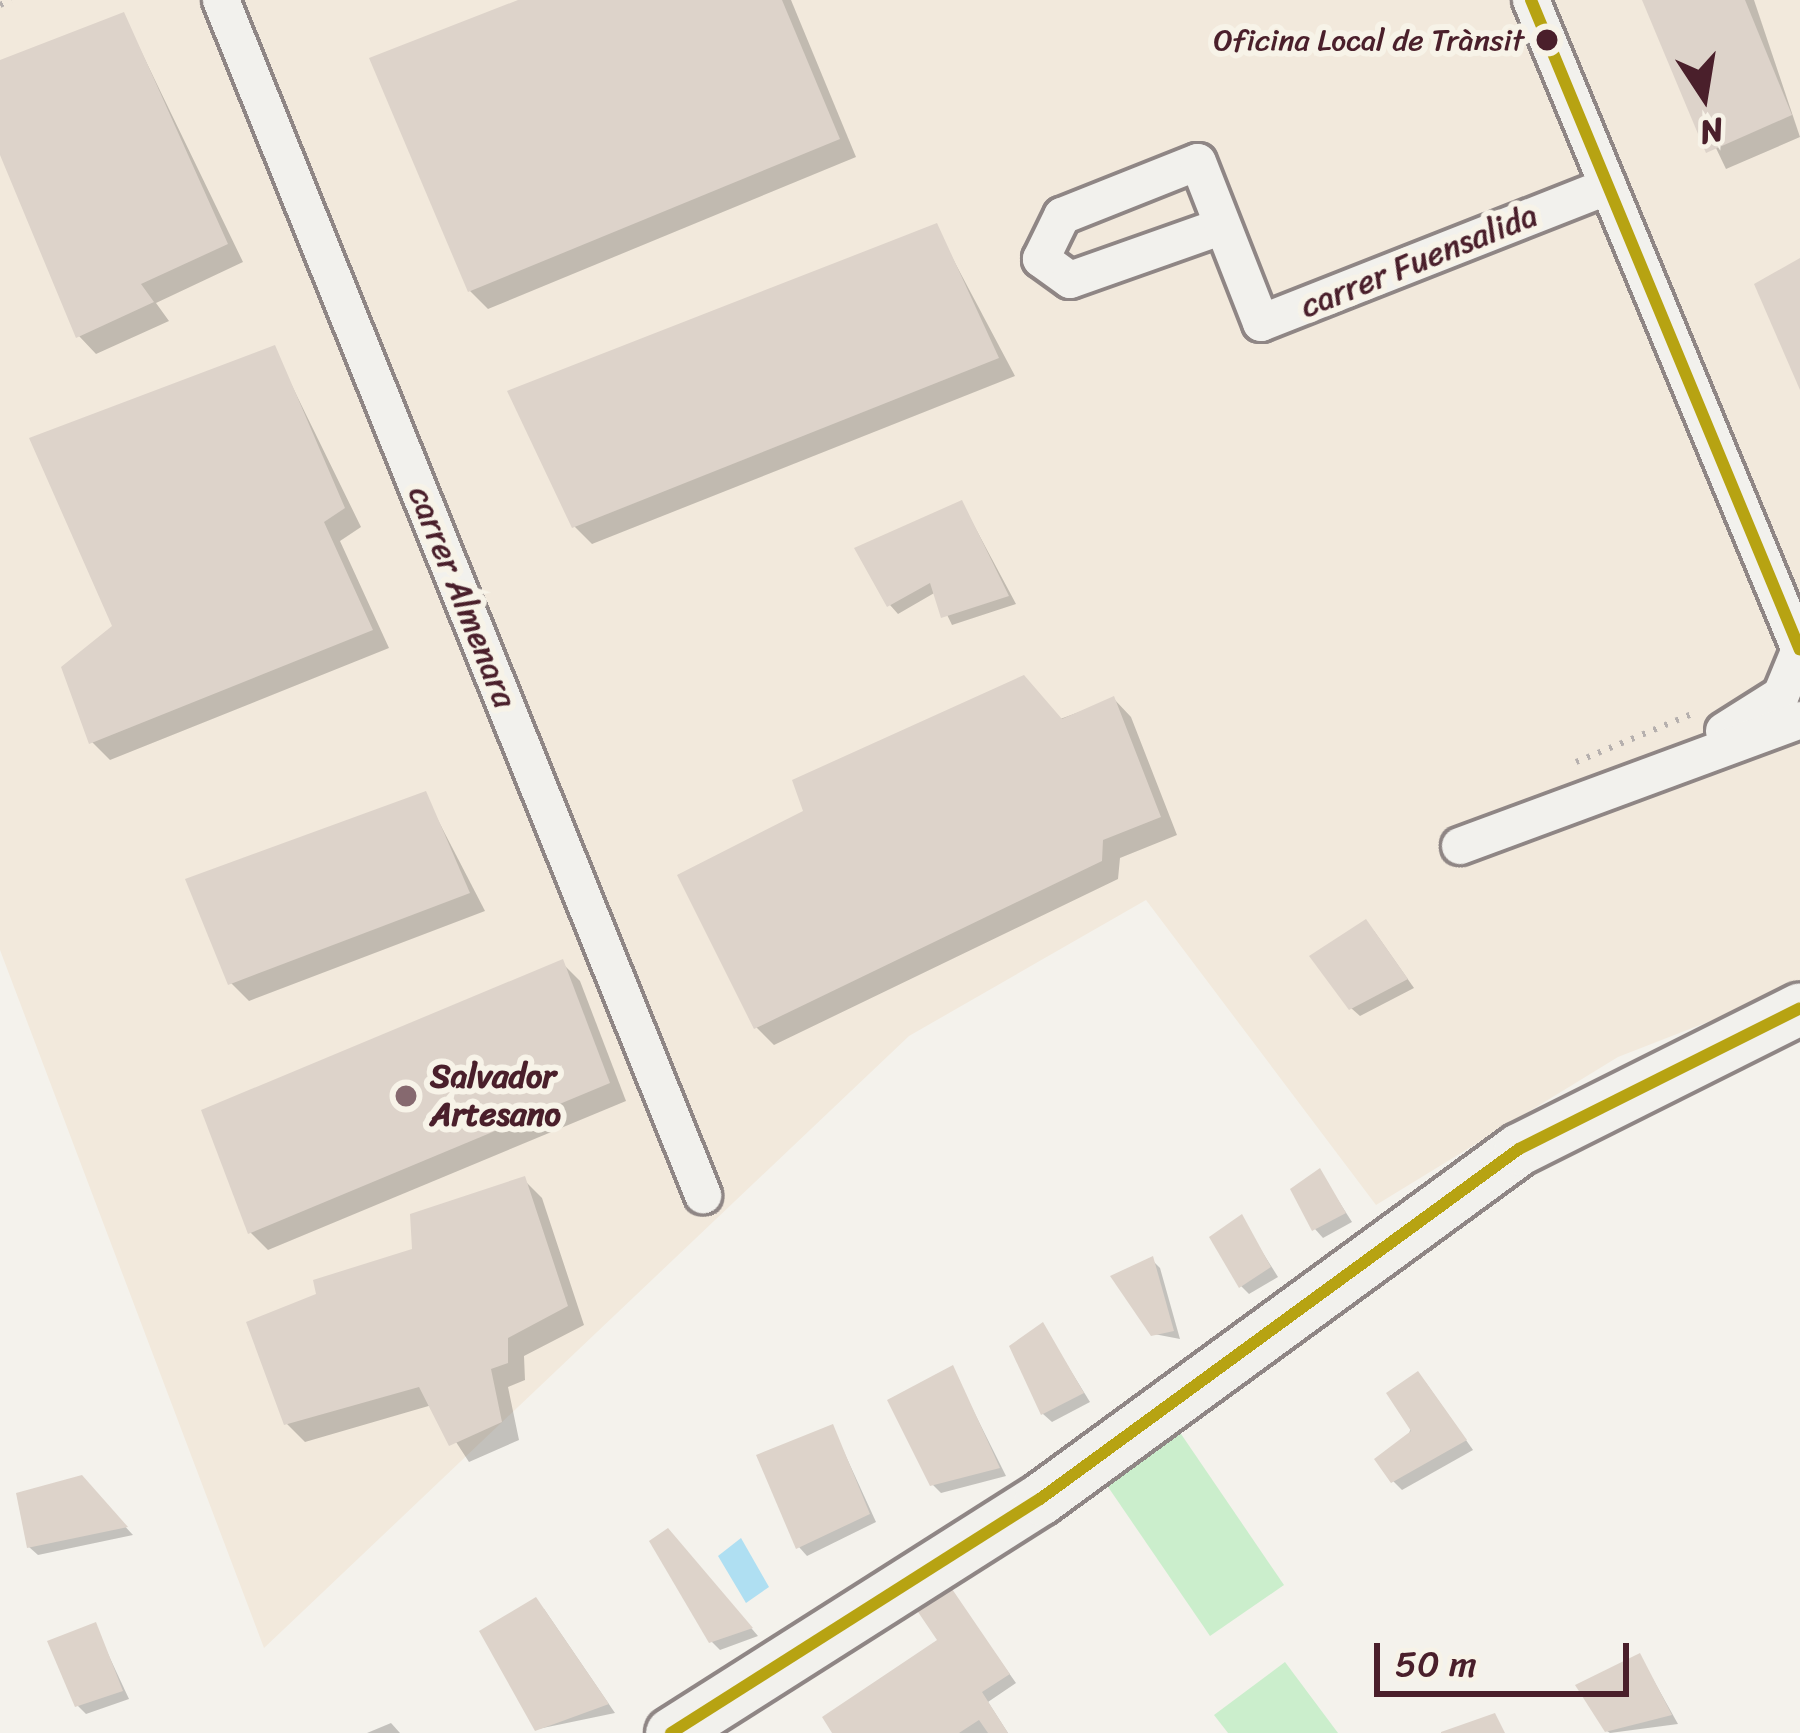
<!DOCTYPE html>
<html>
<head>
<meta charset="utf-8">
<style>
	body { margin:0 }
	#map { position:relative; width:1800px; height:1733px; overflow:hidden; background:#f4f2ec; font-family:Sriracha,sans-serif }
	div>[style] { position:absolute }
	.built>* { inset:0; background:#f2e9dc }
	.green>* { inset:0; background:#cbeecc }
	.water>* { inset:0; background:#afdff2 }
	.shadow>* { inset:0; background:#0003 }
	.building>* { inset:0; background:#ddd3ca }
	.path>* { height:6px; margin-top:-3px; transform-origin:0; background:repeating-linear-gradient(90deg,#b6b0ae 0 3px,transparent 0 12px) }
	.roads { filter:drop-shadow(3px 0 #8f8685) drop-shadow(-3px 0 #8f8685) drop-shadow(0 3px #8f8685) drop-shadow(0 -3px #8f8685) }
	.street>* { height:36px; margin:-18px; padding:0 18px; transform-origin:18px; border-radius:18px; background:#f2f1ed }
	.secondary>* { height:51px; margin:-25.5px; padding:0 25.5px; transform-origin:25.5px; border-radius:25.5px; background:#f2f1ed }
	.bus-1>* { height:12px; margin:-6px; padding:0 6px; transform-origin:6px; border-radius:6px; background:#b7a312 }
	.dots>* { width:33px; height:33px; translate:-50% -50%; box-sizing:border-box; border:6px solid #f7f3e8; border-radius:50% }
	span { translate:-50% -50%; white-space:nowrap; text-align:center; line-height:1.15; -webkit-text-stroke:12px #f7f3e8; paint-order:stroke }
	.bus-label { font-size:30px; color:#4a1f2b }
	.right { translate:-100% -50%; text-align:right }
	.street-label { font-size:33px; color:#4a1f2b }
	.poi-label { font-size:33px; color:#4a1f2b; font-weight:700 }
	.left { translate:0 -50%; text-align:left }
	.north { position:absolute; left:1644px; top:36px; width:120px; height:120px; -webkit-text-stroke:9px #f7f3e8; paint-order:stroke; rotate:168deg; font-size:33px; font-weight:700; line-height:48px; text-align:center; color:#4a1f2b }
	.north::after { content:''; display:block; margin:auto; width:42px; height:54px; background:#4a1f2b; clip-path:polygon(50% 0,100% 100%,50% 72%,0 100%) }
	.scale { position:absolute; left:1374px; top:1643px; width:255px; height:54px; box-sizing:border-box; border:6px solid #4a1f2b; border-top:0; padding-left:15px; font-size:36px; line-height:42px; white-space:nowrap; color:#4a1f2b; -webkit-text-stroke:9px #f7f3e8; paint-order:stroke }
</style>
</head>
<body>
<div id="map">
	<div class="built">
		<div style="clip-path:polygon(0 0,1800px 0,1800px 986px,1618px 1057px,1376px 1205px,1146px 900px,909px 1036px,264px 1648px,0 950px)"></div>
	</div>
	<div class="green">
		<div style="clip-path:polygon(1179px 1431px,1284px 1585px,1210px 1636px,1104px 1481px)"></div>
		<div style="clip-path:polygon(1285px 1662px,1338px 1733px,1228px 1733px,1214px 1715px)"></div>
	</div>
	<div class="water">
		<div style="clip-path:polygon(741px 1538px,769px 1587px,746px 1603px,718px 1556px)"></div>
	</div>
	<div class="shadow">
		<div style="clip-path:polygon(526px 0,791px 0,856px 157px,488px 309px,470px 291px)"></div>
		<div style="clip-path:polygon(1645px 0,1754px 0,1800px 137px,1726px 169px)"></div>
		<div style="clip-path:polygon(124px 16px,243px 262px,156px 303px,169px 321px,96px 354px,79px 336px,0 147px,0 63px)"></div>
		<div style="clip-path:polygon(936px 227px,1015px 376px,592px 544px,574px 526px)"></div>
		<div style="clip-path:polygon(274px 349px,361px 527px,340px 541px,389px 648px,110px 760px,92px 742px,115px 627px)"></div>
		<div style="clip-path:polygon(962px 503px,1016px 604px,952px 625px,936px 592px,898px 614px,890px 605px)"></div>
		<div style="clip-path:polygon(1114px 699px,1131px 717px,1177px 835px,1120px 858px,1118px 879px,774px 1045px,756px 1027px,807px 813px)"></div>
		<div style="clip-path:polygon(425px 795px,485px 911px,249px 1001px,231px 983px)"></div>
		<div style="clip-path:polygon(1374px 931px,1414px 988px,1360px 1016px,1351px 1008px)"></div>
		<div style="clip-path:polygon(562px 963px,580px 981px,626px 1101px,268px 1250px,250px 1232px)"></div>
		<div style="clip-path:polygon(1320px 1172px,1352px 1222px,1323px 1238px,1315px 1229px)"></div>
		<div style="clip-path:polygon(524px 1180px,542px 1198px,584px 1325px,524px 1356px,525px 1380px,508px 1387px,519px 1440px,469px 1462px,432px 1405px,305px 1442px,287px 1424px,415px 1252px)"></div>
		<div style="clip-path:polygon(1241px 1218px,1278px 1277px,1249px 1294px,1241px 1286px)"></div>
		<div style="clip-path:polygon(1152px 1260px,1160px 1268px,1180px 1339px,1154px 1334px)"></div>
		<div style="clip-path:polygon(1043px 1326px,1090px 1402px,1052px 1422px,1043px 1414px)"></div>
		<div style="clip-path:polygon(952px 1368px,1006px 1476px,941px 1493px,933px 1485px)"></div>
		<div style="clip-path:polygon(1426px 1383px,1473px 1450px,1402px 1490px,1393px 1481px)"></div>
		<div style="clip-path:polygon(833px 1428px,876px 1522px,807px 1556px,799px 1547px)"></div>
		<div style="clip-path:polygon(81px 1479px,133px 1535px,38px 1555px,29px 1547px)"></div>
		<div style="clip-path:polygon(676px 1540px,758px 1636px,720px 1650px,711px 1641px)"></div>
		<div style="clip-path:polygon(950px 1590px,1016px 1683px,988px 1702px,1008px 1733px,836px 1733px,941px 1641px)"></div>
		<div style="clip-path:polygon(544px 1609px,615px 1713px,538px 1729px)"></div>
		<div style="clip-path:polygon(95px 1626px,129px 1699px,86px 1714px,77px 1705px)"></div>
		<div style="clip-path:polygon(1640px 1656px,1678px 1724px,1610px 1733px,1607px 1731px)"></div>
		<div style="clip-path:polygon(391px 1723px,400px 1733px,367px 1733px)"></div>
	</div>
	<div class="building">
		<div style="clip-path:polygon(518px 0,782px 0,840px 139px,468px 292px,369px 58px)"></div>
		<div style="clip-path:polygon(1642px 0,1745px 0,1792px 115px,1706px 153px)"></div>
		<div style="clip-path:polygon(124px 12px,228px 244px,141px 284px,154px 302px,76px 338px,0 155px,0 60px)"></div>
		<div style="clip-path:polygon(937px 223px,999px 358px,572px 528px,507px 391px)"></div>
		<div style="clip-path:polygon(1800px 258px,1800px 390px,1754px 284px)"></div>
		<div style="clip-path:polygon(275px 345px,345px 508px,324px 522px,373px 630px,89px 744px,61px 667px,112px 626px,29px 438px)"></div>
		<div style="clip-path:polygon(962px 500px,1009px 596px,941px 618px,930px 583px,887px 607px,854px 548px)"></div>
		<div style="clip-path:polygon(1024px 675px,1062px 719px,1114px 696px,1161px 817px,1103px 840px,1102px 861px,754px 1029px,677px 875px,803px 811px,792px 780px)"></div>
		<div style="clip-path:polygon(426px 791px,470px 893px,228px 985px,185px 879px)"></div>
		<div style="clip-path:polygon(1366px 919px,1408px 979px,1349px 1010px,1309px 956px)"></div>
		<div style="clip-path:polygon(563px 959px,610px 1083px,248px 1234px,201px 1110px)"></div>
		<div style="clip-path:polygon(1320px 1168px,1346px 1213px,1312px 1231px,1290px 1189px)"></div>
		<div style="clip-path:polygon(525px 1176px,568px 1306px,508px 1338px,508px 1363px,491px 1369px,502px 1422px,449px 1446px,419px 1387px,284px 1425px,246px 1322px,316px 1294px,313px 1280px,412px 1249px,410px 1214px)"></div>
		<div style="clip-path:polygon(1242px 1214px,1271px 1267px,1239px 1288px,1209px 1237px)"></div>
		<div style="clip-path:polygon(1153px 1256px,1174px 1331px,1151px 1336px,1110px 1276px)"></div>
		<div style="clip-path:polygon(1043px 1322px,1084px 1393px,1041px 1415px,1009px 1346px)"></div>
		<div style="clip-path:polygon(953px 1365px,1000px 1468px,930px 1486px,887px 1400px)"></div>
		<div style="clip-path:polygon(1418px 1371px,1467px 1440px,1391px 1483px,1374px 1459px,1411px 1431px,1386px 1393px)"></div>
		<div style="clip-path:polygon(833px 1424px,870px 1514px,796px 1549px,756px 1455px)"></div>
		<div style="clip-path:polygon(82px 1475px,128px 1527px,27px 1548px,16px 1493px)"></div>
		<div style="clip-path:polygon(668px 1528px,753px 1628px,709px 1643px,649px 1541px)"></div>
		<div style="clip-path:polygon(950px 1586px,1010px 1674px,982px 1692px,1008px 1733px,988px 1733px,979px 1720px,959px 1733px,832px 1733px,822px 1717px,937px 1640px,916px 1609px)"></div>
		<div style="clip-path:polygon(536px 1597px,609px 1704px,535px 1731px,479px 1631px)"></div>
		<div style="clip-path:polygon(96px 1622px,123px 1691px,75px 1707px,47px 1641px)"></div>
		<div style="clip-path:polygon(1640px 1653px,1672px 1715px,1605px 1732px,1575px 1685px)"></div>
		<div style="clip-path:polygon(1495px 1713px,1505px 1733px,1441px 1733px,1441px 1732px)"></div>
	</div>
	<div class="path">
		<div style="left:0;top:5px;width:12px;rotate:-24deg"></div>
		<div style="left:1576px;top:762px;width:131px;rotate:-22.5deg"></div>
	</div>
	<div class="roads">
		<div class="street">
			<div style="left:221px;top:0;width:1289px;rotate:68.03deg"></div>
			<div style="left:1531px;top:0;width:703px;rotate:67.52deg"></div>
			<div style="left:1220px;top:227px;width:159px;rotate:160.5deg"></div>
			<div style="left:1070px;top:280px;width:36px;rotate:-144deg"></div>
			<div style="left:1041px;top:259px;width:48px;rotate:-64deg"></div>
			<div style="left:1062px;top:216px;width:146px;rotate:-21.7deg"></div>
			<div style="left:1198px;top:162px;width:173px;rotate:68.6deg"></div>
			<div style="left:1261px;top:323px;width:373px;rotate:-21.5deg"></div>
			<div style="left:1724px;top:731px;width:67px;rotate:-32.3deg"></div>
			<div style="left:1781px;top:695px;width:50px;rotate:-67.6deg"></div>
			<div style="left:1460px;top:846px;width:363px;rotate:-20.3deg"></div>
		</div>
		<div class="secondary">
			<div style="left:671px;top:1733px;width:437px;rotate:-32.4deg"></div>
			<div style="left:1040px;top:1499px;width:593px;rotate:-36.16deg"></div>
			<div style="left:1519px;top:1149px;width:314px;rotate:-26.6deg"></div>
		</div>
	</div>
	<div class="bus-1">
		<div style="left:1531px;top:0;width:703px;rotate:67.52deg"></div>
		<div style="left:671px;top:1733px;width:437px;rotate:-32.4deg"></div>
		<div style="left:1040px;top:1499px;width:593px;rotate:-36.16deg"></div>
		<div style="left:1519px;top:1149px;width:314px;rotate:-26.6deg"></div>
	</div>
	<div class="dots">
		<div style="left:1547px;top:40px;background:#4a1f2b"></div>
		<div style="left:406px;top:1096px;background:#86696f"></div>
	</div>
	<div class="bus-label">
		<span class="right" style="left:1524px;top:40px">Oficina Local de Trànsit</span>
	</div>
	<div class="street-label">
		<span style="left:1419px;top:261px;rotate:-22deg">carrer Fuensalida</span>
		<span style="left:462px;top:597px;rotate:68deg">carrer Almenara</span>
	</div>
	<div class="poi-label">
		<span class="left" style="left:430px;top:1096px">Salvador<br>Artesano</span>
	</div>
	<div class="north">N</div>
	<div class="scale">50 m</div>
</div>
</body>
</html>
